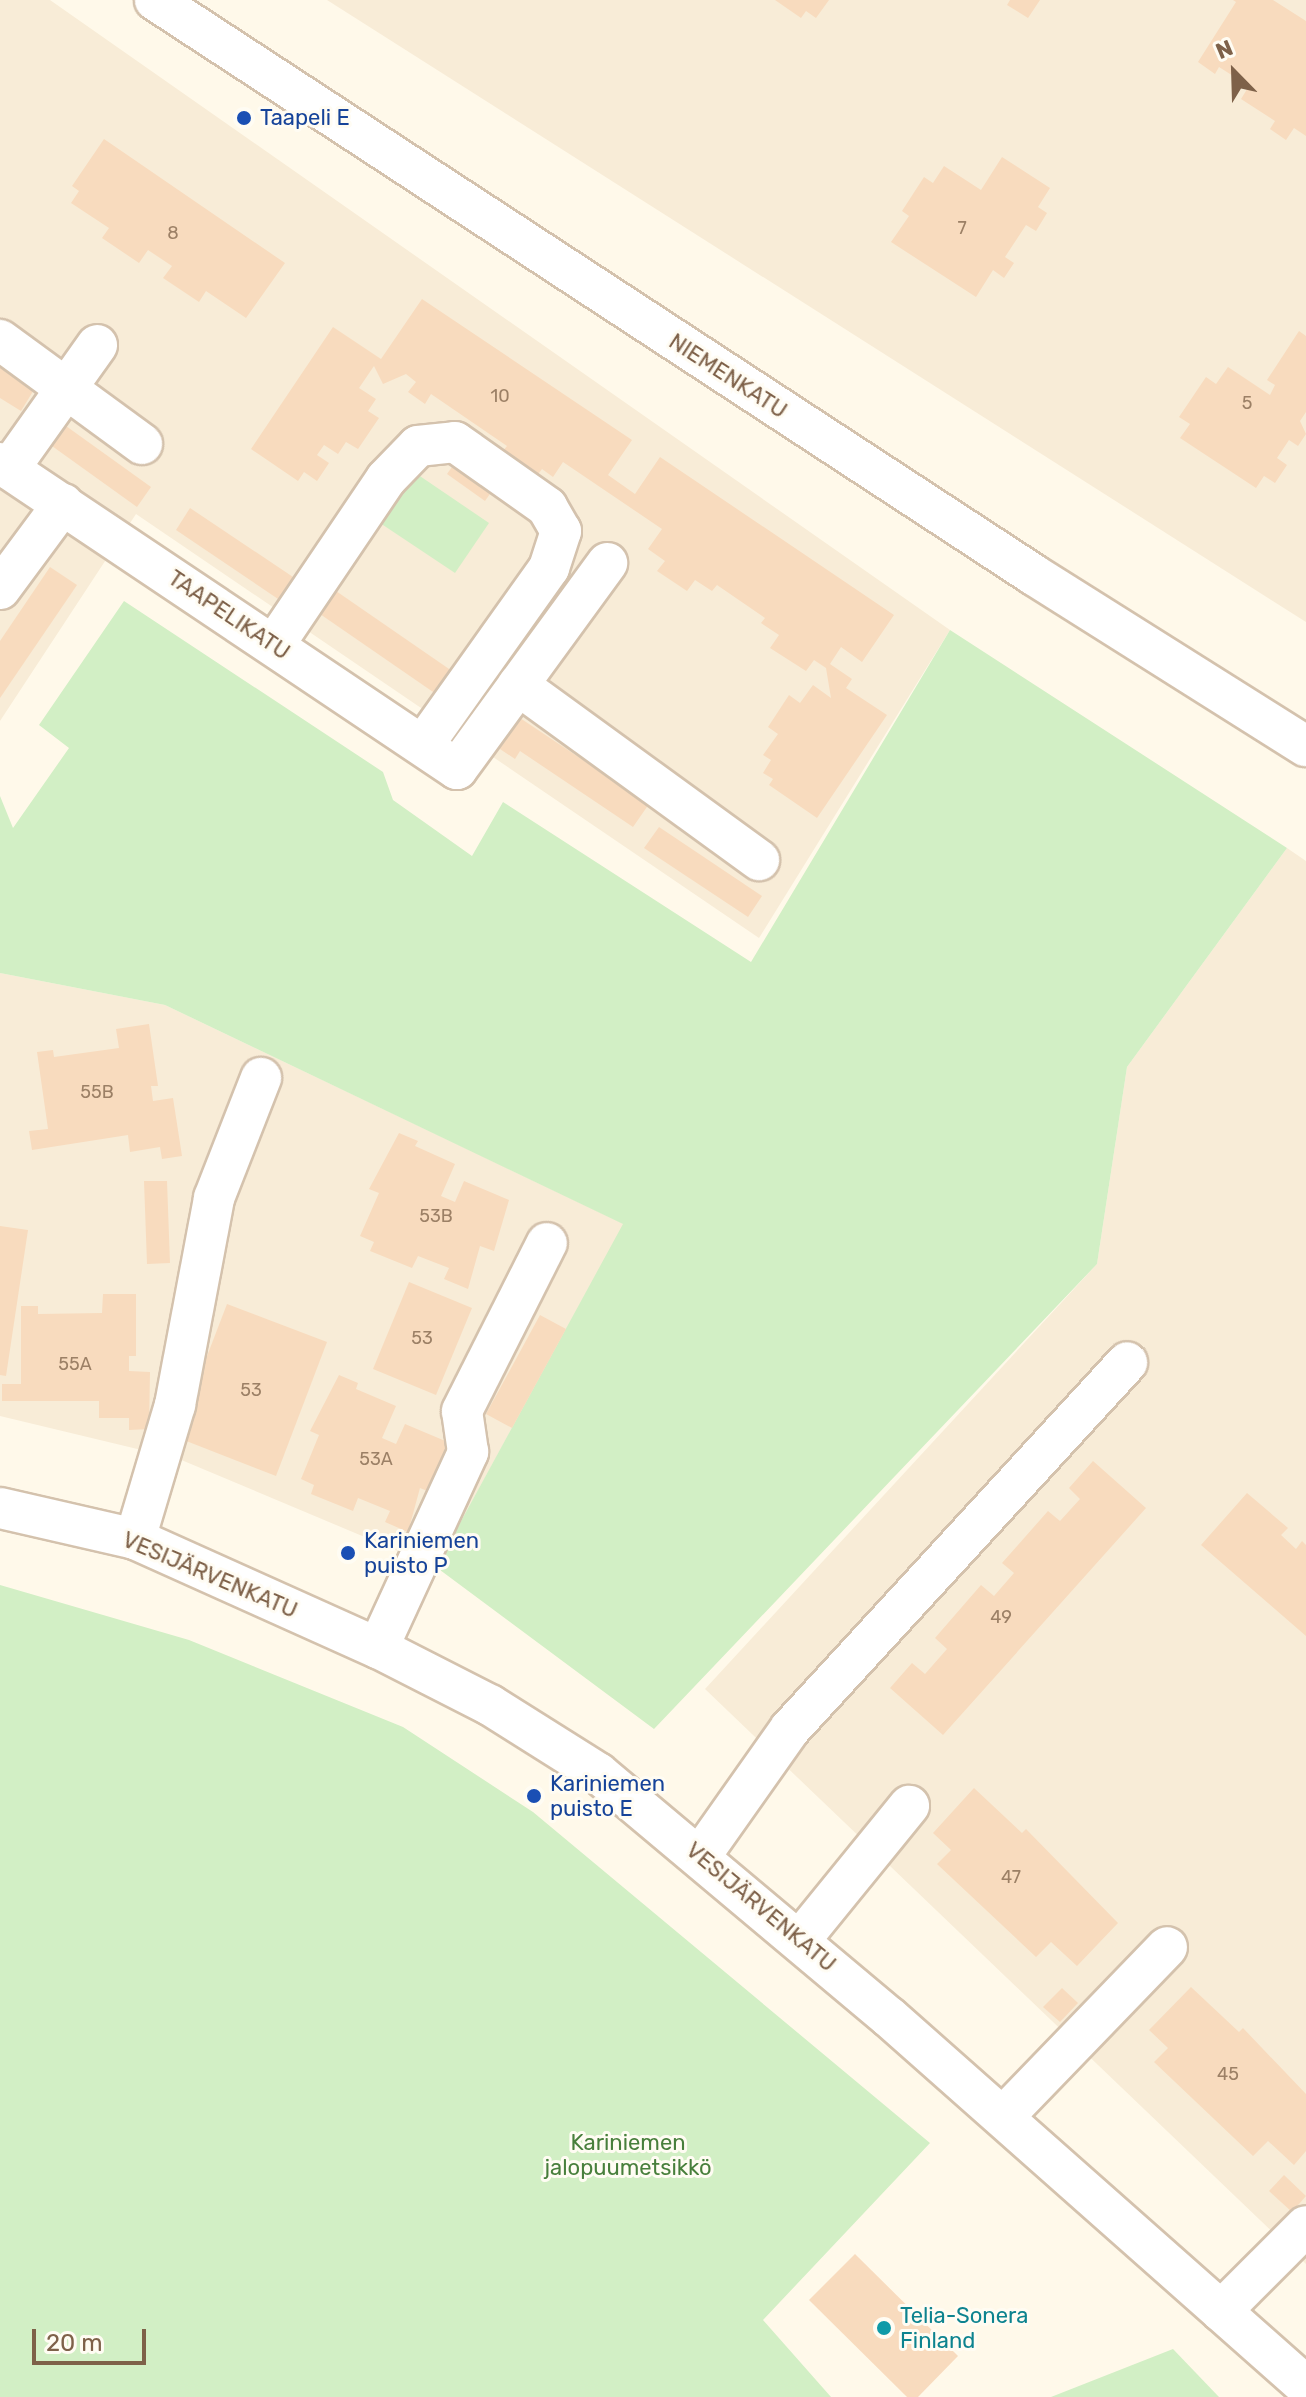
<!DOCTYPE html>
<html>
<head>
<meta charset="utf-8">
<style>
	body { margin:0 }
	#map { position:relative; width:1306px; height:2397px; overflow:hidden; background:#fff9ea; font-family:Rubik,sans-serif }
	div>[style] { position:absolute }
	.residential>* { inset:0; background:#f8ecd7 }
	.green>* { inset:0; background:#d2efc5 }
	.building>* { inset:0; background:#f8dbbe }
	.roads { filter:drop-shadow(2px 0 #d4c2ad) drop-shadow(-2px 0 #d4c2ad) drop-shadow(0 2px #d4c2ad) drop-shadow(0 -2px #d4c2ad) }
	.minor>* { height:40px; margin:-20px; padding:0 20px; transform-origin:20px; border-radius:20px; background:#fff }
	.dots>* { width:22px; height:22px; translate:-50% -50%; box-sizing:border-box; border:4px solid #fffcf3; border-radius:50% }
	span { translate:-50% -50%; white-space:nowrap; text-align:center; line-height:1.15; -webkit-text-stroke:6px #fffcf3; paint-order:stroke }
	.number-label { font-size:18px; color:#9c8066 }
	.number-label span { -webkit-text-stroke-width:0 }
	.transit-label { font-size:22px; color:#164399 }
	.left { translate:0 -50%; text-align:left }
	.street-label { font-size:22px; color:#7e6149 }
	.park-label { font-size:22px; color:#487f3c }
	.culture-label { font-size:22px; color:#0d838f }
	.north { position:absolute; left:1194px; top:32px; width:80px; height:80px; -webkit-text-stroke:6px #fffcf3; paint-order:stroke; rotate:337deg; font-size:22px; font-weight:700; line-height:32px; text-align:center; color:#7e6149 }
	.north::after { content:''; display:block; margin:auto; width:28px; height:36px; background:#7e6149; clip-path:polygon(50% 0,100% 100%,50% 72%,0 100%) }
	.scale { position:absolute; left:32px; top:2329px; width:114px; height:36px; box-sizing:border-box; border:4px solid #7e6149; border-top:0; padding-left:10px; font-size:24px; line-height:28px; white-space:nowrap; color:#7e6149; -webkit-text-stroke:6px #fffcf3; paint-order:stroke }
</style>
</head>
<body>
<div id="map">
	<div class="residential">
		<div style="clip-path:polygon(0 0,50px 0,950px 630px,759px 938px,136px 514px,0 721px)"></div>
		<div style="clip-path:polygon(327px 0,1306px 0,1306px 622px)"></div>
		<div style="clip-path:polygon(1287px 848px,1306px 861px,1306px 2264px,705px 1689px,1097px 1264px,1127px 1067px)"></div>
		<div style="clip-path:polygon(0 973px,165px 1005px,624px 1224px,436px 1567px,179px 1459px,0 1416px)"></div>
	</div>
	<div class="green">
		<div style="clip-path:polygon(411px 470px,489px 523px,455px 573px,377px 521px)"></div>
		<div style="clip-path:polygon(124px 601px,383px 772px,393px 800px,472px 856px,503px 802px,751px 962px,950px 630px,1287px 848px,1127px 1067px,1097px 1264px,654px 1729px,436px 1567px,623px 1224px,165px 1005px,0 973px,0 796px,13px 828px,69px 748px,39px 725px)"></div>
		<div style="clip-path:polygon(0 1585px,189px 1640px,403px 1727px,533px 1812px,930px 2143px,763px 2320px,831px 2397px,0 2397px)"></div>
		<div style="clip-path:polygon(1173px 2349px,1219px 2397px,1051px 2397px)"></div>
	</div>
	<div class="building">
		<div style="clip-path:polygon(775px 0,829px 0,816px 18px,806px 11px,801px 18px)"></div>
		<div style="clip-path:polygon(1010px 0,1040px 0,1028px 18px,1007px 5px)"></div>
		<div style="clip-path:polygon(1233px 0,1273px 0,1306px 21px,1306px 136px,1294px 128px,1286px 140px,1270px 129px,1275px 121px,1241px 99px,1249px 86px,1219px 67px,1215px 74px,1198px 62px,1236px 2px)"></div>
		<div style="clip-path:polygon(104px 139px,285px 263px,246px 318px,206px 291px,199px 302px,163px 278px,172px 266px,148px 250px,139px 263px,102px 238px,109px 228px,71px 203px,79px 191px,72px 186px)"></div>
		<div style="clip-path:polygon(1002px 157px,1050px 188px,1038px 207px,1047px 213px,1036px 231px,1026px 225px,1005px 257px,1014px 263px,1004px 278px,993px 270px,976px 297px,891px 242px,909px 216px,902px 211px,924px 177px,933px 183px,944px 166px,981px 190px)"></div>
		<div style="clip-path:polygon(422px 299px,632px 440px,608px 475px,635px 494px,660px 457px,894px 615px,862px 662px,841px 647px,830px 664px,852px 679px,846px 688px,887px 715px,817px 818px,769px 785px,773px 779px,763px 773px,771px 760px,763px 755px,778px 734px,768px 727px,789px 695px,800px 703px,813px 685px,831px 698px,826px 668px,814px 660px,806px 671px,770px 648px,779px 635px,761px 623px,765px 618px,717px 585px,712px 591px,695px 580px,687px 591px,657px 571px,665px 561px,648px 549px,662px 529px,563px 462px,553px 477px,542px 469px,533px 481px,498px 457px,507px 446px,431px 394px,425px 404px,408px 392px,416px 382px,406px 374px,383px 384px,374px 366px,359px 388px,376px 399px,368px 411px,379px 418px,358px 449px,346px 442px,338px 454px,324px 445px,317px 455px,329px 463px,317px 481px,304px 472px,298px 481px,251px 449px,333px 327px,381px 359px)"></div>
		<div style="clip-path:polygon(1299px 331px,1306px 336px,1306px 412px,1300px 421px,1306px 434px,1298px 446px,1289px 440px,1277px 458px,1287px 465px,1275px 483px,1264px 476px,1256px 488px,1180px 438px,1190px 424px,1179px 417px,1206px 377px,1216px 384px,1228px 367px,1270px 395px,1275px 385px,1267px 380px)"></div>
		<div style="clip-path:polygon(0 366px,35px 388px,21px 411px,0 398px)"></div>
		<div style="clip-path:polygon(66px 426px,151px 487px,137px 507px,52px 446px)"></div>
		<div style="clip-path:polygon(461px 454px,499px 481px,485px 501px,447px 474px)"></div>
		<div style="clip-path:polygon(190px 508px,299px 581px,284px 603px,176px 530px)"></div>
		<div style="clip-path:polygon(50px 567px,77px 585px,0 698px,0 641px)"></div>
		<div style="clip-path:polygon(336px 591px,452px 671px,436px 694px,320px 614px)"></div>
		<div style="clip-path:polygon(517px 716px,649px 804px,633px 827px,520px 751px,515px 759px,497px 747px)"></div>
		<div style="clip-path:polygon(659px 827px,762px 896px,748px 917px,644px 848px)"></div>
		<div style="clip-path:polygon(149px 1024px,158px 1086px,151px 1086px,153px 1101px,173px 1098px,182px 1156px,162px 1159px,160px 1147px,130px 1152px,128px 1135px,32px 1150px,29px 1131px,48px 1129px,37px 1052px,53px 1050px,54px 1057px,119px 1048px,116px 1029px)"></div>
		<div style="clip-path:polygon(399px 1133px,418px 1141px,415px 1146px,455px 1164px,441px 1196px,455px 1202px,464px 1181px,509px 1200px,494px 1251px,480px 1246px,468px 1289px,444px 1279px,449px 1268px,418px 1256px,412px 1268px,370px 1251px,374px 1242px,360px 1236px,379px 1193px,369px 1189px)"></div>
		<div style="clip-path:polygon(144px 1181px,167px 1181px,170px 1263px,147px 1264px)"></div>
		<div style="clip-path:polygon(0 1226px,28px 1230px,6px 1376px,0 1375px)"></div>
		<div style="clip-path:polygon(409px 1282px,472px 1308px,436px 1395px,373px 1369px)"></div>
		<div style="clip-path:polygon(103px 1294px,136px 1294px,136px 1356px,129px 1356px,129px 1371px,150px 1372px,149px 1429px,129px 1430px,129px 1418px,99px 1418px,99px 1401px,2px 1401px,2px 1384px,21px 1384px,21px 1306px,38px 1306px,38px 1314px,102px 1313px)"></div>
		<div style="clip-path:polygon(227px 1304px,327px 1342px,276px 1476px,176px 1437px)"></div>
		<div style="clip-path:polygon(540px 1315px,566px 1329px,512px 1428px,486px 1414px)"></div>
		<div style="clip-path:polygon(339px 1375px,358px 1383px,356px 1389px,396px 1406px,382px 1438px,396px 1444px,405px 1424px,450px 1443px,435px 1494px,420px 1488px,408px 1532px,385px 1522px,390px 1511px,358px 1498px,353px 1511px,311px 1494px,314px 1485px,301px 1479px,319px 1435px,310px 1431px)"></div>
		<div style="clip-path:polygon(1093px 1461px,1146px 1508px,943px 1735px,890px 1688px,912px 1663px,925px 1674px,947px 1649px,935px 1638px,981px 1585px,994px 1596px,1014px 1573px,1002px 1563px,1048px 1511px,1060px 1521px,1080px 1499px,1069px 1488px)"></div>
		<div style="clip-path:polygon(1247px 1493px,1288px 1528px,1281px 1535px,1296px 1549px,1302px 1541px,1306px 1545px,1306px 1636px,1201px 1545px)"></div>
		<div style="clip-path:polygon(974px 1788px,1022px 1833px,1026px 1829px,1118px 1923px,1077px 1966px,1051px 1942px,1036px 1957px,937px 1864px,951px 1850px,933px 1833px)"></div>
		<div style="clip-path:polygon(1191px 1987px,1239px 2032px,1243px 2028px,1306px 2094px,1306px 2151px,1294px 2165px,1268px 2141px,1253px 2156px,1154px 2062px,1168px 2048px,1149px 2030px)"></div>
		<div style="clip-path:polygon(1062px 1988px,1078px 2003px,1060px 2022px,1043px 2007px)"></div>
		<div style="clip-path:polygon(1284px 2175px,1306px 2196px,1292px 2212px,1269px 2191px)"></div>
		<div style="clip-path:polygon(855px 2254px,958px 2356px,918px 2397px,907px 2397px,809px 2300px)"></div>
	</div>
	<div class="roads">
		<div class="minor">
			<div style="left:155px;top:0;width:1050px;rotate:33.19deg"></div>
			<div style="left:1034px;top:575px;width:321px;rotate:32.2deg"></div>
			<div style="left:0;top:340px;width:176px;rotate:36.2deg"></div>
			<div style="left:0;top:463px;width:550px;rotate:33.81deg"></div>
			<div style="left:457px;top:769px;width:255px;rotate:-53.9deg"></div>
			<div style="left:9px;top:469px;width:152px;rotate:-54.6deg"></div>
			<div style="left:0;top:589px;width:106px;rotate:-53.5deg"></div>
			<div style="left:274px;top:645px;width:200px;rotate:-56deg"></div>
			<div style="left:386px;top:479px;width:46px;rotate:-45.9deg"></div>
			<div style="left:418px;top:446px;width:37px;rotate:-6deg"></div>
			<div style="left:455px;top:442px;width:113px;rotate:35.2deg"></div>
			<div style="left:547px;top:507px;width:28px;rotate:60deg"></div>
			<div style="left:561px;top:531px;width:39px;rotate:108deg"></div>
			<div style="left:549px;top:568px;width:217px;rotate:125.4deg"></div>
			<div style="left:518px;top:685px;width:298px;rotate:36deg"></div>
			<div style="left:0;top:1508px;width:139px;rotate:12.9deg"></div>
			<div style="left:135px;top:1539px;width:266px;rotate:24.2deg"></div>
			<div style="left:378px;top:1648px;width:126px;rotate:27deg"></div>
			<div style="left:490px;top:1705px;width:128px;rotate:32.2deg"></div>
			<div style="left:598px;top:1773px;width:380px;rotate:40deg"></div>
			<div style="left:889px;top:2017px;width:557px;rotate:41.51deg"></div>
			<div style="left:135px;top:1539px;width:140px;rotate:-73.4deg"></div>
			<div style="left:175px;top:1405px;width:211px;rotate:-79.3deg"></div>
			<div style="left:214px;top:1198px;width:129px;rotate:-68.6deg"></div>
			<div style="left:378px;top:1648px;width:216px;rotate:-65.3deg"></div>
			<div style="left:468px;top:1452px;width:41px;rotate:-98.3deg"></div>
			<div style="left:462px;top:1411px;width:188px;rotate:-63.2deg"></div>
			<div style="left:701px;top:1855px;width:154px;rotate:-54.8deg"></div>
			<div style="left:790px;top:1729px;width:498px;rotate:-47.4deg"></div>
			<div style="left:800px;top:1940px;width:173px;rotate:-50.9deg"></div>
			<div style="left:1003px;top:2117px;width:236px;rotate:-46deg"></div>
			<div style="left:1221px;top:2311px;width:120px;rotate:-45deg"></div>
		</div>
	</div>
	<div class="dots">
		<div style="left:244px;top:118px;background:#1a4fb4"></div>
		<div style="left:348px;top:1553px;background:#1a4fb4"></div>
		<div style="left:534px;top:1796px;background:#1a4fb4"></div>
		<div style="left:884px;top:2328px;background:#0f9aa8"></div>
	</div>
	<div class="number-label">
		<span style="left:962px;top:228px">7</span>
		<span style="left:173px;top:233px">8</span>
		<span style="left:500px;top:396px">10</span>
		<span style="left:1247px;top:403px">5</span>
		<span style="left:97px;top:1092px">55B</span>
		<span style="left:436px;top:1216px">53B</span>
		<span style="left:422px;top:1338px">53</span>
		<span style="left:75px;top:1364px">55A</span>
		<span style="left:251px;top:1390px">53</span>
		<span style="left:376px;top:1459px">53A</span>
		<span style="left:1001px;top:1617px">49</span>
		<span style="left:1011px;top:1877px">47</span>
		<span style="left:1228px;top:2074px">45</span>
	</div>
	<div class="transit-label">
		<span class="left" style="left:260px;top:118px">Taapeli E</span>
		<span class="left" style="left:364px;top:1553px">Kariniemen<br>puisto P</span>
		<span class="left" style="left:550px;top:1796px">Kariniemen<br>puisto E</span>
	</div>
	<div class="street-label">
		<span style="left:728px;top:376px;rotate:33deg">NIEMENKATU</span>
		<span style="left:229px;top:615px;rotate:34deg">TAAPELIKATU</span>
		<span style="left:210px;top:1575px;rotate:23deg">VESIJÄRVENKATU</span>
		<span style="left:761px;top:1907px;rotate:40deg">VESIJÄRVENKATU</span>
	</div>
	<div class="park-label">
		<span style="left:628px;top:2155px">Kariniemen<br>jalopuumetsikkö</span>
	</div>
	<div class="culture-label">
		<span class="left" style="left:900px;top:2328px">Telia-Sonera<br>Finland</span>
	</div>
	<div class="north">N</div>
	<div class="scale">20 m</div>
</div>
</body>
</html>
